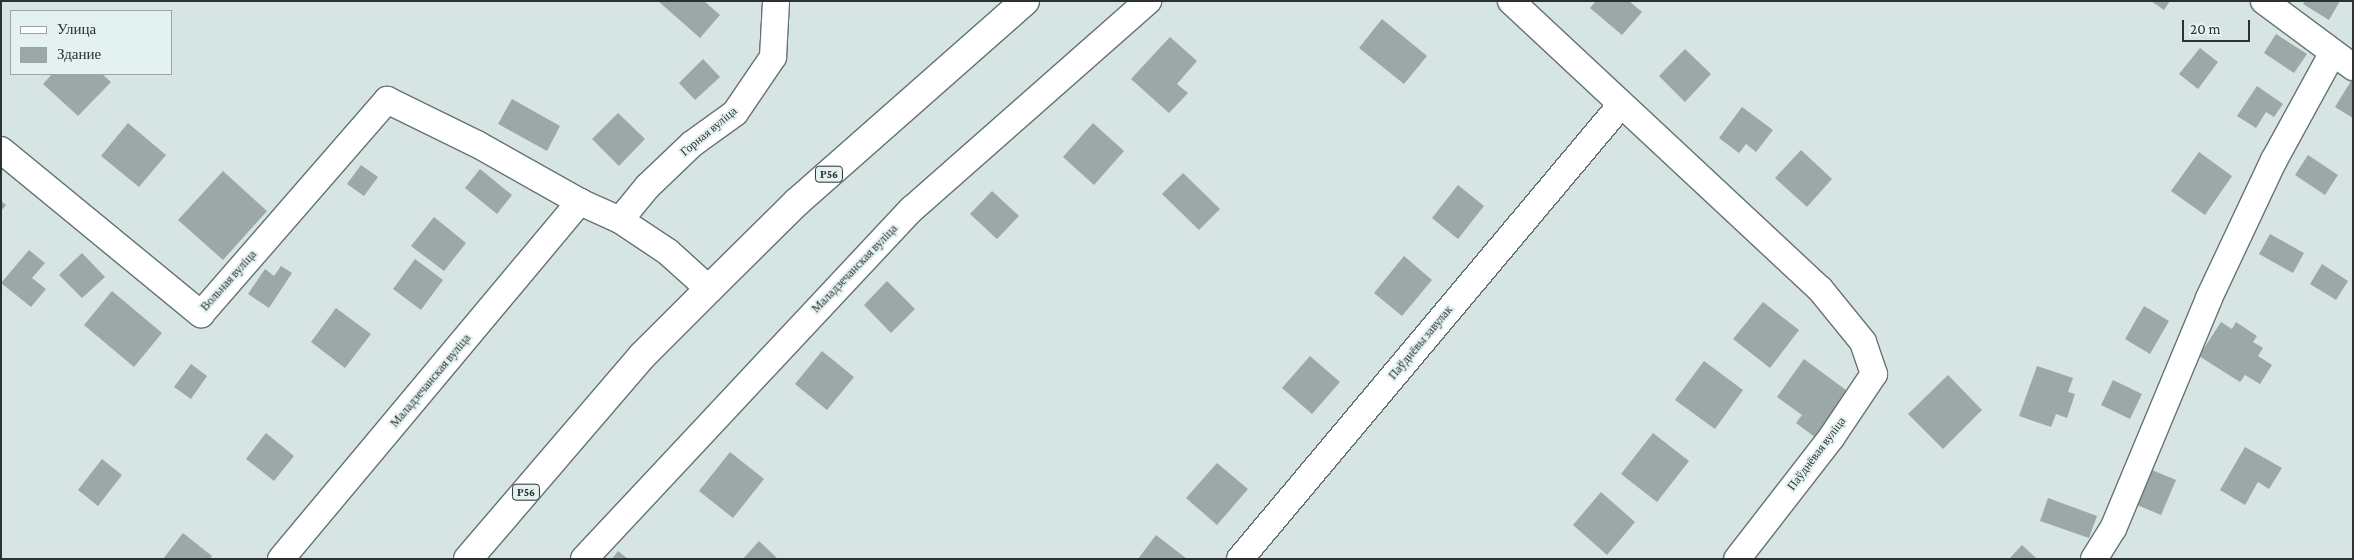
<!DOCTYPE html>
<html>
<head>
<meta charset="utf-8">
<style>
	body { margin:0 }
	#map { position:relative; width:2354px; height:560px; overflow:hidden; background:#d6e4e3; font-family:"Crimson Pro",serif }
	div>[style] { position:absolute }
	.building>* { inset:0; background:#9ba8a7 }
	.roads { filter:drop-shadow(1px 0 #667372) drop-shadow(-1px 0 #667372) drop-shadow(0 1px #667372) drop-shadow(0 -1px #667372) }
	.minor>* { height:26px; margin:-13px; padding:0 13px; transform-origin:13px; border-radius:13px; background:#fff }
	.primary>* { height:28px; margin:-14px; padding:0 14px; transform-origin:14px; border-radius:14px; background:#fff }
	span { translate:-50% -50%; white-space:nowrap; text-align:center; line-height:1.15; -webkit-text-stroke:4px #e3f1f0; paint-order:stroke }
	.shield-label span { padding:1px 4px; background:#e3f1f0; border:1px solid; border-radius:4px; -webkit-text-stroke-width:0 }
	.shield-label { font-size:11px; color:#2b3030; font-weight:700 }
	.street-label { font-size:12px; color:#2b3030 }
	.frame { position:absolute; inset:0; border:2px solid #2b3030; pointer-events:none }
	.legend { position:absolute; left:10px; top:10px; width:162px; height:65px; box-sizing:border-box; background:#e3f1f0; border:1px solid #99a4a3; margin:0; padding:6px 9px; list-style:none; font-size:15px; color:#2b3030 }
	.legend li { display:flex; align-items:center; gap:10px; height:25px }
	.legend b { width:25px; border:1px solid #99a4a3 }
	.scale { position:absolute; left:2182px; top:20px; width:68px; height:22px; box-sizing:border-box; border:2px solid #2b3030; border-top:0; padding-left:6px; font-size:15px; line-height:18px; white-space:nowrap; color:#2b3030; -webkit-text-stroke:4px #e3f1f0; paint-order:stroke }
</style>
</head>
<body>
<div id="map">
	<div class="building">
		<div style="clip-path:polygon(658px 1px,704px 1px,720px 15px,700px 38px)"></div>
		<div style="clip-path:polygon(1596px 1px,1629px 1px,1642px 12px,1622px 35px,1590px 8px)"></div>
		<div style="clip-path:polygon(2151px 1px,2170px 1px,2164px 10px)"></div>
		<div style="clip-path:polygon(2305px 1px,2340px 1px,2329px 20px,2303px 4px)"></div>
		<div style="clip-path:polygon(1382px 19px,1427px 56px,1404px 84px,1359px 48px)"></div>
		<div style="clip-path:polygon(2276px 34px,2307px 54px,2294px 73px,2264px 53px)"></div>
		<div style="clip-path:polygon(1170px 37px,1197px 61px,1177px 84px,1188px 93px,1169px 113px,1131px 79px)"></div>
		<div style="clip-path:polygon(2200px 48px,2218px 62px,2198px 89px,2179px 74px)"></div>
		<div style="clip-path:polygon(1685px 49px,1711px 74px,1685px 102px,1659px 76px)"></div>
		<div style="clip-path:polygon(703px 59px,720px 77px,695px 100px,679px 83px)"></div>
		<div style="clip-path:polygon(52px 74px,102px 74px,111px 82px,78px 116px,43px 84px)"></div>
		<div style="clip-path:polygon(2351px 81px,2353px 82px,2353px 118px,2335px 107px)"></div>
		<div style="clip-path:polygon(2257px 86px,2283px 104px,2274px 117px,2266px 112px,2256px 128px,2237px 116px)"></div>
		<div style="clip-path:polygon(512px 99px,560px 126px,547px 151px,498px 124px)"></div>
		<div style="clip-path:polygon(1742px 107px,1773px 130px,1756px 152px,1746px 144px,1739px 153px,1719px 138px)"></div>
		<div style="clip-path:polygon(618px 113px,645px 139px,619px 166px,592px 139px)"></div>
		<div style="clip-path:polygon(128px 123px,166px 155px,139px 187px,101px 156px)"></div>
		<div style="clip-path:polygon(1093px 123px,1124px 151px,1094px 185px,1063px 157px)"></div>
		<div style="clip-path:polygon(1801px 150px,1832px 179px,1807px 207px,1775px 178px)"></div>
		<div style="clip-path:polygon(2199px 152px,2232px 176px,2205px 215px,2171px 191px)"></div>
		<div style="clip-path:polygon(2308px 155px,2338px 175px,2325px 195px,2295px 175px)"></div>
		<div style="clip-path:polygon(361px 165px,378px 177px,364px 196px,347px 184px)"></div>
		<div style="clip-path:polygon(480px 169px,512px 195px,497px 214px,465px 188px)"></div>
		<div style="clip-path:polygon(223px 171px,267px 211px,223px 260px,178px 220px)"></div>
		<div style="clip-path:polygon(1183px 173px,1220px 209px,1199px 230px,1162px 194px)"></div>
		<div style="clip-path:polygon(1458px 185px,1484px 206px,1458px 239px,1432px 218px)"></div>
		<div style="clip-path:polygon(992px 191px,1019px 216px,997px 239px,970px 214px)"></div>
		<div style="clip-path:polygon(1px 201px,6px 205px,1px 211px)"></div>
		<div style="clip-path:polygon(434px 217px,466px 243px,444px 271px,411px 246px)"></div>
		<div style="clip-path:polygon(2270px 234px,2304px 253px,2293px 273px,2259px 254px)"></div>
		<div style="clip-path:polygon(29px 250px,45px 263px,32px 278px,46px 289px,31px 307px,1px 283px)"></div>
		<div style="clip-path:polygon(82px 253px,105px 277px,82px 298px,59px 275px)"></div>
		<div style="clip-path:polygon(1404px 256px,1432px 280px,1402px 316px,1374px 293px)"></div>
		<div style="clip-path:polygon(415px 259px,443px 280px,421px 310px,393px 289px)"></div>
		<div style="clip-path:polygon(2322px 264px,2348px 281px,2336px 300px,2310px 284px)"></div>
		<div style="clip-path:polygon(281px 266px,292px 273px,269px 308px,248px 294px,265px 269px,274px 276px)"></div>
		<div style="clip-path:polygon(887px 281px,915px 309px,891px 333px,864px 305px)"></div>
		<div style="clip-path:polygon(112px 291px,162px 333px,134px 367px,84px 325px)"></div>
		<div style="clip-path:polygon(1763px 302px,1799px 330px,1770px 368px,1733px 339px)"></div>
		<div style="clip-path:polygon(2144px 306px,2169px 321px,2150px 354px,2125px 339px)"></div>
		<div style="clip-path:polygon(336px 308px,371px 334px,345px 368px,311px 342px)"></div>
		<div style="clip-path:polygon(2221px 322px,2232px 329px,2236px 322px,2257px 336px,2253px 342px,2263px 348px,2258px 356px,2272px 365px,2260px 384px,2245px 375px,2240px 382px,2199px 356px)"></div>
		<div style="clip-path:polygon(822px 351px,854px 377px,827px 410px,795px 384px)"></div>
		<div style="clip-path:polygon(1310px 356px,1340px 382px,1312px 414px,1282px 388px)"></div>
		<div style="clip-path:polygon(1804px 359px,1850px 393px,1816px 438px,1796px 423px,1802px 415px,1777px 397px)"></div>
		<div style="clip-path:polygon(1704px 361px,1743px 390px,1715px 429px,1675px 400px)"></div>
		<div style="clip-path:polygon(191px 364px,207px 376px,191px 399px,174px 387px)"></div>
		<div style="clip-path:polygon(2037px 366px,2073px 378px,2068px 392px,2075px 394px,2067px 418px,2056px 414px,2051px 427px,2019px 416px)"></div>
		<div style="clip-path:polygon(1948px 375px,1982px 410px,1943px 449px,1908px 414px)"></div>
		<div style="clip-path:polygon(2113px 380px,2142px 394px,2130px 419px,2101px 405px)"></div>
		<div style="clip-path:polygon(266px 433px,294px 456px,274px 481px,246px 459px)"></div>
		<div style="clip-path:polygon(1653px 433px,1689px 461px,1657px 502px,1621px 474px)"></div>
		<div style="clip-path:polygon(2245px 447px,2282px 468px,2269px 489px,2258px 482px,2245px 505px,2220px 490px)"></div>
		<div style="clip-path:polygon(730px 452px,764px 479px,733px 518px,699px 491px)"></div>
		<div style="clip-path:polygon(102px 459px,122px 475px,98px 506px,78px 490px)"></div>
		<div style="clip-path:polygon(1217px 463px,1248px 489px,1217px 525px,1186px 498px)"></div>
		<div style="clip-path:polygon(2152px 470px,2176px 480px,2161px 515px,2137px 505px)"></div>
		<div style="clip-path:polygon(1601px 492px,1635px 522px,1607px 555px,1573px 525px)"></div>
		<div style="clip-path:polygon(2048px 498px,2097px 516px,2089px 538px,2040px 521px)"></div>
		<div style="clip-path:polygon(183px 533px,212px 556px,210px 559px,163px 559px)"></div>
		<div style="clip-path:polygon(1156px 535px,1187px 559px,1138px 559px)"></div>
		<div style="clip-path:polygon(759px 541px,778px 559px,743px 559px)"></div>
		<div style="clip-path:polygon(2022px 545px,2037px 559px,2009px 559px)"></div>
		<div style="clip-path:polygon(618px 551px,628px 559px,612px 559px)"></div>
	</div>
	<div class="roads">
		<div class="minor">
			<div style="left:1511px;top:1px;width:422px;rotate:43deg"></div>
			<div style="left:1820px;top:289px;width:68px;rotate:50.9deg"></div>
			<div style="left:1863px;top:342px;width:34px;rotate:71deg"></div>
			<div style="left:1874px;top:374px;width:77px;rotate:123.9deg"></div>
			<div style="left:1831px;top:438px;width:153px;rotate:127.8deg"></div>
			<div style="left:2264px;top:1px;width:111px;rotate:36.6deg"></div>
			<div style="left:1px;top:150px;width:259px;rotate:39.4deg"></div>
			<div style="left:201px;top:314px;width:284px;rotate:-49deg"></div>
			<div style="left:387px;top:100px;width:100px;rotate:26.1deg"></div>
			<div style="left:477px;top:144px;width:118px;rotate:29.4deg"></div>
			<div style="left:580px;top:202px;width:44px;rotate:24.2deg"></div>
			<div style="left:620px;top:220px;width:58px;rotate:33.7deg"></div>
			<div style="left:668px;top:252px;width:55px;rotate:42.1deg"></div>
			<div style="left:620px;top:220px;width:43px;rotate:-50.7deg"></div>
			<div style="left:647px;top:187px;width:62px;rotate:-43.7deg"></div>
			<div style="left:692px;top:144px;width:53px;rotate:-35.8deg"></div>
			<div style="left:735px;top:113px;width:68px;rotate:-55.8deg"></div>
			<div style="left:773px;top:57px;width:56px;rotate:-86.9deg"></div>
			<div style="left:281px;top:559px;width:466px;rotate:-50.1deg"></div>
			<div style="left:584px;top:559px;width:480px;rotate:-46.9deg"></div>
			<div style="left:912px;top:209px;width:315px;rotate:-41.4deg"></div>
			<div style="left:1240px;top:559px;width:591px;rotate:-50.01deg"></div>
			<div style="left:2094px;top:559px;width:36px;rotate:-58deg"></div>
			<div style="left:2113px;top:529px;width:250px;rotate:-67.4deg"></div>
			<div style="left:2209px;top:298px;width:153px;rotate:-64.8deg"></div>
			<div style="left:2274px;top:160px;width:121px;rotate:-61.3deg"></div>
		</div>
		<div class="primary">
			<div style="left:468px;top:559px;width:267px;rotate:-49.4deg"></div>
			<div style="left:642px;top:356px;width:95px;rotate:-45deg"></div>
			<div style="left:709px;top:289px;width:124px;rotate:-44.7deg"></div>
			<div style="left:797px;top:202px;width:304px;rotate:-41.4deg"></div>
		</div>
	</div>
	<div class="shield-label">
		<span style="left:829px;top:174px">Р56</span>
		<span style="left:526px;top:492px">Р56</span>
	</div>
	<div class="street-label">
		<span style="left:709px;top:132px;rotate:-40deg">Горная вуліца</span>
		<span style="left:855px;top:269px;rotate:-46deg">Маладзечанская вуліца</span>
		<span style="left:229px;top:281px;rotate:-48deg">Вольная вуліца</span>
		<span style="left:1421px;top:343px;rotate:-50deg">Паўднёвы завулак</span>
		<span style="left:431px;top:381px;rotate:-50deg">Маладзечанская вуліца</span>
		<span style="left:1817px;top:454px;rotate:-53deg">Паўднёвая вуліца</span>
	</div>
	<div class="frame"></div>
	<ul class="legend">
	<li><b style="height:6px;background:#fff"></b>Улица</li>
	<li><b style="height:14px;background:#9ba8a7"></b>Здание</li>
	</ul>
	<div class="scale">20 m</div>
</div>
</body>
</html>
